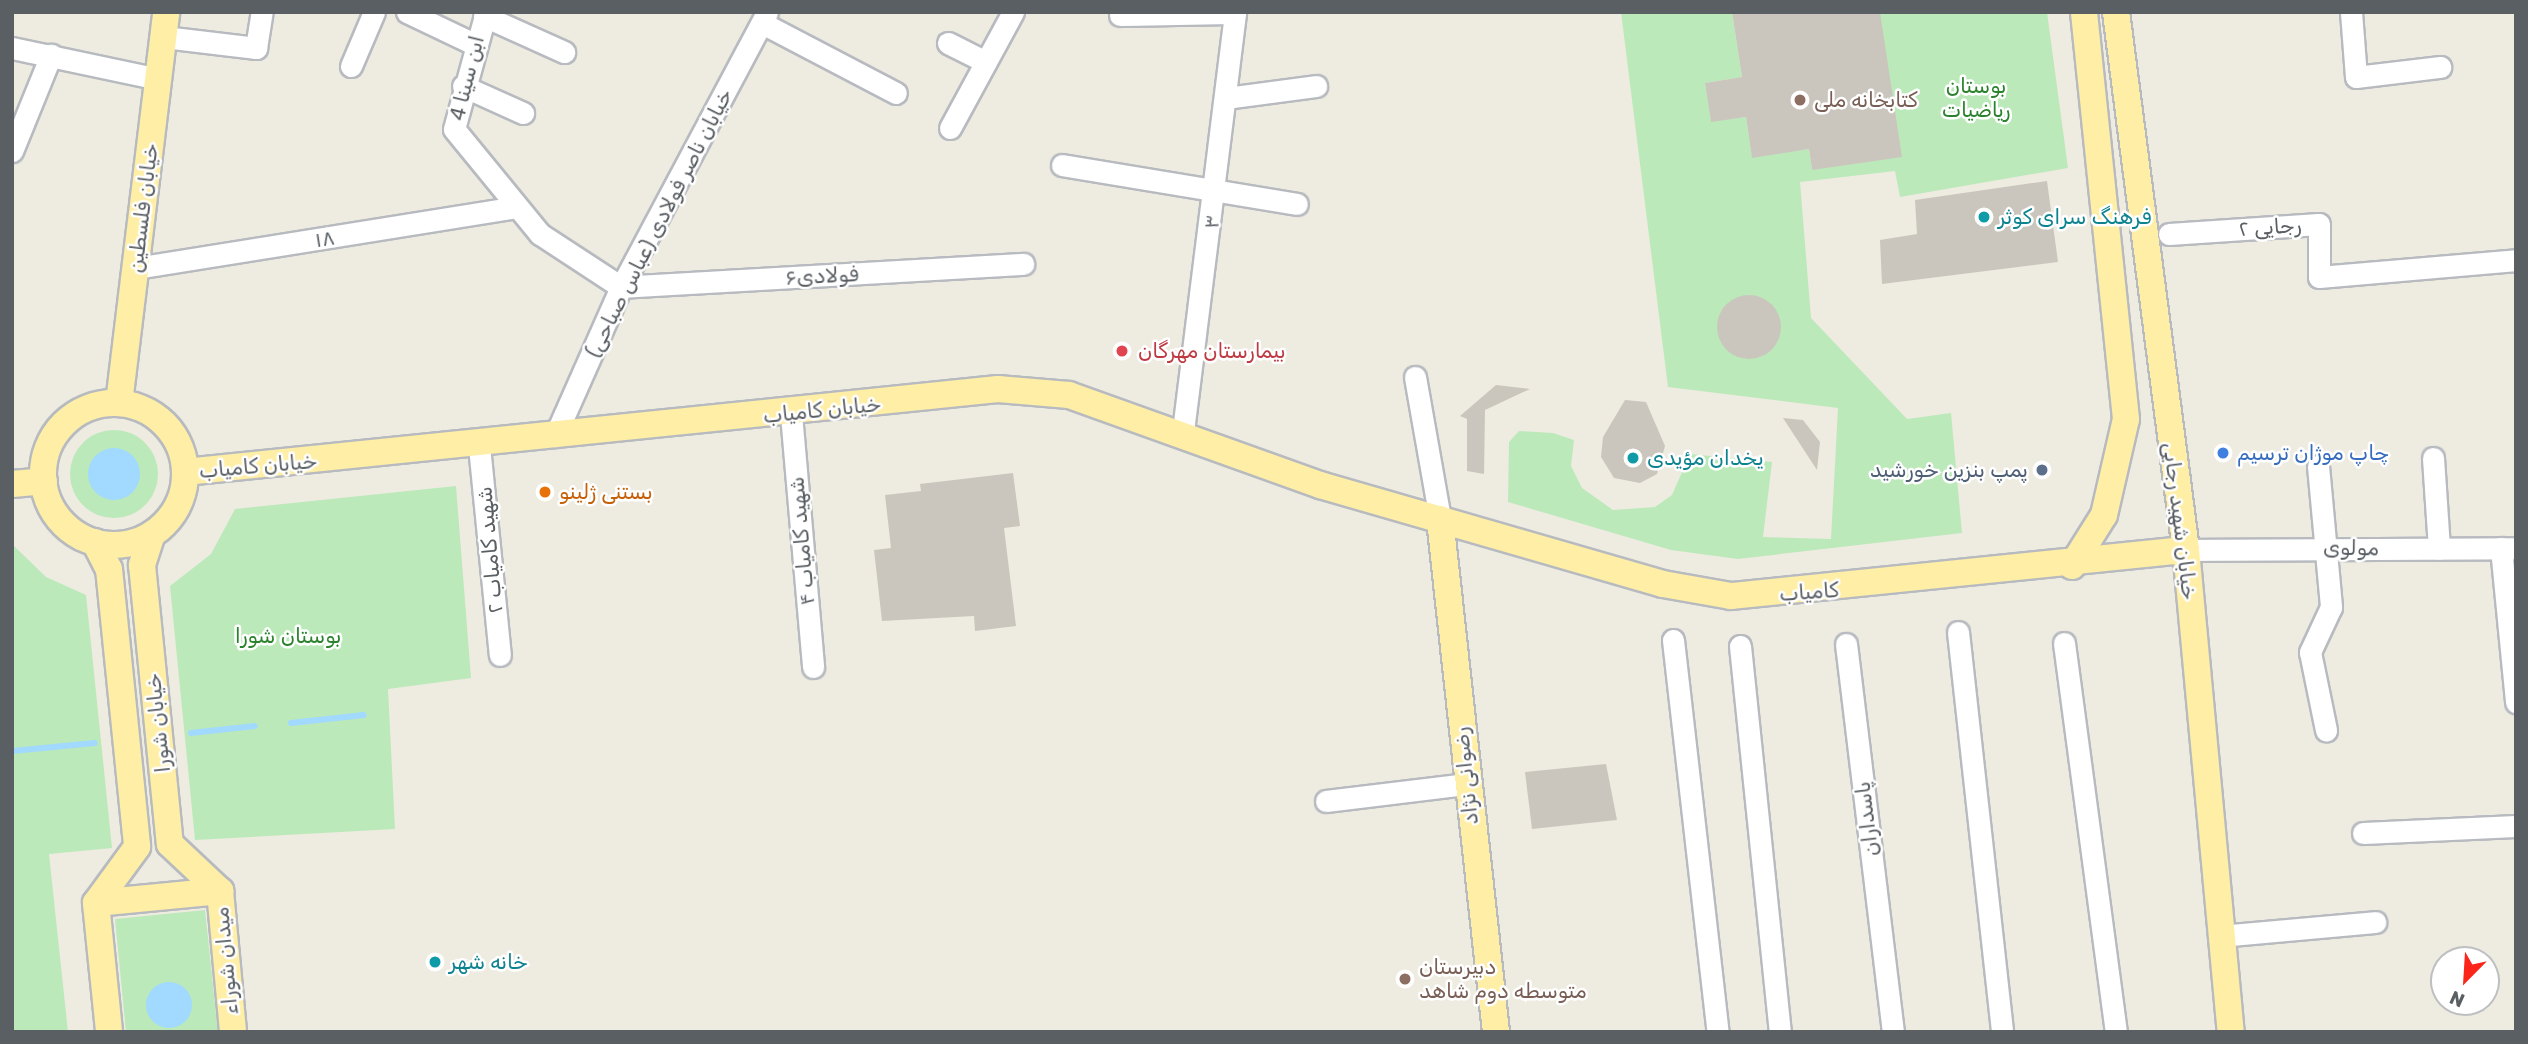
<!DOCTYPE html>
<html>
<head>
<meta charset="utf-8">
<style>
	body { margin:0 }
	#map { position:relative; width:2528px; height:1044px; overflow:hidden; background:#eeebe1; font-family:Rubik,"Noto Naskh Arabic",sans-serif }
	div>[style] { position:absolute }
	.green>* { inset:0; background:#bce9ba }
	.round { border-radius:50% }
	.water>* { inset:0; background:#a1d9ff }
	.stream>* { height:6px; margin:-3px; padding:0 3px; transform-origin:3px; border-radius:3px; background:#a1d9ff }
	.building>* { inset:0; background:#cac6be }
	.roads { filter:drop-shadow(2px 0 #b7babf) drop-shadow(-2px 0 #b7babf) drop-shadow(0 2px #b7babf) drop-shadow(0 -2px #b7babf) }
	.minor>* { height:21px; margin:-10.5px; padding:0 10.5px; transform-origin:10.5px; border-radius:10.5px; background:#fff }
	.major>* { height:26px; margin:-13px; padding:0 13px; transform-origin:13px; border-radius:13px; background:#ffeea6 }
	.major>.ring { margin:-13px; padding:0; box-sizing:content-box; background:none; border:26px solid #ffeea6; border-radius:50% }
	.dots>* { width:19px; height:19px; translate:-50% -50%; box-sizing:border-box; border:4px solid #fff; border-radius:50% }
	span { translate:-50% -50%; white-space:nowrap; text-align:center; line-height:1.15; -webkit-text-stroke:5px #fff; paint-order:stroke }
	.street-label { font-size:21px; color:#5a5f64 }
	.park-label { font-size:21px; color:#2a822c }
	.education-label { font-size:21px; color:#785e54 }
	.left { translate:0 -50%; text-align:left }
	.culture-label { font-size:21px; color:#0d838f }
	.health-label { font-size:21px; color:#be3a42 }
	.shop-label { font-size:21px; color:#366cbe }
	.service-label { font-size:21px; color:#4e5e75 }
	.right { translate:-100% -50%; text-align:right }
	.food-label { font-size:21px; color:#c56008 }
	.frame { position:absolute; inset:0; border:14px solid #5a5f64; pointer-events:none }
	.north { position:absolute; left:2430px; top:946px; width:70px; height:70px; box-sizing:border-box; background:#fff; border:2px solid #bdbfc1; border-radius:50%; rotate:204deg; font-size:19px; font-weight:700; line-height:28px; text-align:center; color:#5a5f64 }
	.north::after { content:''; display:block; margin:auto; width:24px; height:32px; background:#fb251a; clip-path:polygon(50% 0,100% 100%,50% 72%,0 100%) }
</style>
</head>
<body>
<div id="map">
	<div class="green">
		<div style="clip-path:polygon(1621px 12px,1732px 12px,1742px 77px,1705px 83px,1711px 121px,1746px 117px,1752px 157px,1809px 149px,1812px 170px,1880px 12px,2047px 12px,2068px 168px,1900px 197px,1895px 171px,1800px 182px,1811px 318px,1907px 419px,1951px 413px,1962px 533px,1738px 559px,1671px 550px,1508px 502px,1509px 442px,1519px 431px,1553px 433px,1574px 440px,1571px 466px,1582px 488px,1613px 510px,1655px 507px,1672px 495px,1690px 454px,1772px 462px,1763px 537px,1831px 539px,1838px 408px,1668px 387px)"></div>
		<div class="round" style="left:70px;top:430px;width:88px;height:88px"></div>
		<div style="clip-path:polygon(456px 486px,471px 678px,388px 689px,395px 829px,195px 840px,170px 586px,211px 554px,235px 509px)"></div>
		<div style="clip-path:polygon(12px 544px,46px 577px,86px 595px,112px 848px,49px 854px,68px 1032px,12px 1032px)"></div>
		<div style="clip-path:polygon(205px 910px,218px 1032px,126px 1032px,115px 919px)"></div>
	</div>
	<div class="water">
		<div class="round" style="left:88px;top:448px;width:52px;height:52px"></div>
		<div class="round" style="left:146px;top:982px;width:46px;height:46px"></div>
	</div>
	<div class="stream">
		<div style="left:291px;top:723px;width:73px;rotate:-6.3deg"></div>
		<div style="left:191px;top:733px;width:64px;rotate:-6.2deg"></div>
		<div style="left:12px;top:751px;width:83px;rotate:-5.5deg"></div>
	</div>
	<div class="building">
		<div style="clip-path:polygon(1732px 12px,1880px 12px,1902px 157px,1812px 170px,1809px 149px,1752px 158px,1746px 117px,1711px 122px,1705px 83px,1742px 77px)"></div>
		<div style="clip-path:polygon(2047px 181px,2058px 262px,1882px 284px,1880px 240px,1917px 234px,1915px 200px)"></div>
		<div class="round" style="left:1717px;top:295px;width:64px;height:64px"></div>
		<div style="clip-path:polygon(1496px 385px,1530px 389px,1485px 410px,1484px 474px,1467px 471px,1467px 419px,1460px 416px)"></div>
		<div style="clip-path:polygon(1625px 400px,1646px 402px,1665px 446px,1657px 474px,1640px 483px,1614px 478px,1601px 457px,1603px 437px)"></div>
		<div style="clip-path:polygon(1783px 418px,1803px 420px,1820px 442px,1817px 470px)"></div>
		<div style="clip-path:polygon(1013px 473px,1020px 526px,1004px 528px,1016px 626px,975px 631px,974px 616px,882px 621px,874px 550px,891px 548px,885px 495px,921px 491px,920px 484px)"></div>
		<div style="clip-path:polygon(1606px 764px,1617px 820px,1532px 829px,1525px 772px)"></div>
	</div>
	<div class="roads">
		<div class="minor">
			<div style="left:407px;top:12px;width:72px;rotate:25.5deg"></div>
			<div style="left:486px;top:12px;width:121px;rotate:105.3deg"></div>
			<div style="left:454px;top:129px;width:136px;rotate:50.7deg"></div>
			<div style="left:540px;top:234px;width:97px;rotate:33.2deg"></div>
			<div style="left:621px;top:287px;width:403px;rotate:-3.3deg"></div>
			<div style="left:2351px;top:12px;width:65px;rotate:85.6deg"></div>
			<div style="left:2356px;top:77px;width:85px;rotate:-6.8deg"></div>
			<div style="left:1120px;top:15px;width:115px;rotate:-1deg"></div>
			<div style="left:484px;top:16px;width:88px;rotate:24.2deg"></div>
			<div style="left:762px;top:23px;width:151px;rotate:27.6deg"></div>
			<div style="left:164px;top:37px;width:93px;rotate:6.8deg"></div>
			<div style="left:256px;top:48px;width:36px;rotate:-81deg"></div>
			<div style="left:948px;top:43px;width:42px;rotate:26.6deg"></div>
			<div style="left:12px;top:48px;width:150px;rotate:11.9deg"></div>
			<div style="left:351px;top:66px;width:59px;rotate:-66.9deg"></div>
			<div style="left:463px;top:86px;width:66px;rotate:24.2deg"></div>
			<div style="left:1226px;top:98px;width:91px;rotate:-7.6deg"></div>
			<div style="left:950px;top:128px;width:132px;rotate:-61.5deg"></div>
			<div style="left:12px;top:151px;width:104px;rotate:-67.9deg"></div>
			<div style="left:1062px;top:165px;width:238px;rotate:9.4deg"></div>
			<div style="left:2169px;top:234px;width:150px;rotate:-3.8deg"></div>
			<div style="left:2319px;top:224px;width:53px;rotate:90deg"></div>
			<div style="left:2319px;top:277px;width:198px;rotate:-4.9deg"></div>
			<div style="left:136px;top:268px;width:384px;rotate:-9.1deg"></div>
			<div style="left:1415px;top:377px;width:144px;rotate:80deg"></div>
			<div style="left:791px;top:414px;width:254px;rotate:85deg"></div>
			<div style="left:1183px;top:431px;width:422px;rotate:-82.9deg"></div>
			<div style="left:555px;top:436px;width:163px;rotate:-66.1deg"></div>
			<div style="left:621px;top:287px;width:311px;rotate:-62deg"></div>
			<div style="left:479px;top:446px;width:210px;rotate:84.3deg"></div>
			<div style="left:2433px;top:458px;width:91px;rotate:86.2deg"></div>
			<div style="left:2318px;top:466px;width:142px;rotate:84.7deg"></div>
			<div style="left:2331px;top:607px;width:50px;rotate:115deg"></div>
			<div style="left:2310px;top:652px;width:80px;rotate:78.4deg"></div>
			<div style="left:2501px;top:548px;width:155px;rotate:84.4deg"></div>
			<div style="left:2186px;top:550px;width:330px;rotate:-0.3deg"></div>
			<div style="left:1958px;top:632px;width:402px;rotate:83.7deg"></div>
			<div style="left:1673px;top:640px;width:395px;rotate:83.5deg"></div>
			<div style="left:2064px;top:643px;width:392px;rotate:82.4deg"></div>
			<div style="left:1846px;top:644px;width:391px;rotate:83.1deg"></div>
			<div style="left:1740px;top:646px;width:388px;rotate:84.1deg"></div>
			<div style="left:1326px;top:801px;width:142px;rotate:-6.9deg"></div>
			<div style="left:2363px;top:833px;width:153px;rotate:-2.6deg"></div>
			<div style="left:2219px;top:936px;width:157px;rotate:-5.1deg"></div>
		</div>
		<div class="major">
			<div style="left:2116px;top:12px;width:543px;rotate:82.59deg"></div>
			<div style="left:2186px;top:550px;width:484px;rotate:84.7deg"></div>
			<div style="left:119px;top:403px;width:394px;rotate:-83.1deg"></div>
			<div class="ring" style="left:43px;top:403px;width:116px;height:116px"></div>
			<div style="left:185px;top:472px;width:817px;rotate:-5.83deg"></div>
			<div style="left:998px;top:389px;width:71px;rotate:4.8deg"></div>
			<div style="left:1069px;top:395px;width:267px;rotate:19.7deg"></div>
			<div style="left:1320px;top:485px;width:357px;rotate:16.1deg"></div>
			<div style="left:1663px;top:584px;width:69px;rotate:10deg"></div>
			<div style="left:1731px;top:596px;width:457px;rotate:-5.8deg"></div>
			<div style="left:12px;top:484px;width:32px;rotate:-5deg"></div>
			<div style="left:1440px;top:519px;width:516px;rotate:83.77deg"></div>
			<div style="left:152px;top:534px;width:33px;rotate:108deg"></div>
			<div style="left:142px;top:565px;width:280px;rotate:84.3deg"></div>
			<div style="left:170px;top:844px;width:69px;rotate:43.2deg"></div>
			<div style="left:95px;top:542px;width:30px;rotate:63deg"></div>
			<div style="left:109px;top:569px;width:279px;rotate:84.2deg"></div>
			<div style="left:137px;top:847px;width:69px;rotate:126.2deg"></div>
			<div style="left:2072px;top:566px;width:60px;rotate:-57.9deg"></div>
			<div style="left:2104px;top:515px;width:98px;rotate:-77.1deg"></div>
			<div style="left:2126px;top:419px;width:409px;rotate:-95.9deg"></div>
			<div style="left:96px;top:903px;width:125px;rotate:-5.5deg"></div>
			<div style="left:220px;top:891px;width:142px;rotate:84.7deg"></div>
			<div style="left:96px;top:903px;width:130px;rotate:84.2deg"></div>
		</div>
	</div>
	<div class="dots">
		<div style="left:1800px;top:100px;background:#8d6e63"></div>
		<div style="left:1984px;top:217px;background:#0f9aa8"></div>
		<div style="left:1122px;top:351px;background:#e0444e"></div>
		<div style="left:2223px;top:453px;background:#3f7fe0"></div>
		<div style="left:1633px;top:458px;background:#0f9aa8"></div>
		<div style="left:2042px;top:470px;background:#5c6f8a"></div>
		<div style="left:545px;top:492px;background:#e8710a"></div>
		<div style="left:435px;top:962px;background:#0f9aa8"></div>
		<div style="left:1405px;top:979px;background:#8d6e63"></div>
	</div>
	<div class="street-label">
		<span style="left:467px;top:78px;rotate:-76deg">ابن سینا 4</span>
		<span style="left:143px;top:208px;rotate:-83deg">خیابان فلسطین</span>
		<span style="left:1212px;top:222px;rotate:-82deg">۳</span>
		<span style="left:659px;top:223px;rotate:-63deg">خیابان ناصر فولادی (عباس صباحی)</span>
		<span style="left:2270px;top:227px;rotate:-4deg">رجایی ۲</span>
		<span style="left:325px;top:239px;rotate:-9deg">۱۸</span>
		<span style="left:822px;top:276px;rotate:-3deg">فولادی۶</span>
		<span style="left:822px;top:410px;rotate:-6deg">خیابان کامیاب</span>
		<span style="left:258px;top:466px;rotate:-5deg">خیابان کامیاب</span>
		<span style="left:2180px;top:521px;rotate:83deg">خیابان شهید رجایی</span>
		<span style="left:802px;top:541px;rotate:-95deg">شهید کامیاب ۴</span>
		<span style="left:2351px;top:548px;rotate:1deg">مولوی</span>
		<span style="left:490px;top:550px;rotate:-95deg">شهید کامیاب ۲</span>
		<span style="left:1809px;top:592px;rotate:-4deg">کامیاب</span>
		<span style="left:158px;top:723px;rotate:-96deg">خیابان شورا</span>
		<span style="left:1466px;top:776px;rotate:-96deg">رضوانی نژاد</span>
		<span style="left:1867px;top:819px;rotate:-97deg">پاسداران</span>
		<span style="left:226px;top:961px;rotate:-95deg">میدان شوراء</span>
	</div>
	<div class="park-label">
		<span style="left:1976px;top:98px">بوستان<br>ریاضیات</span>
		<span style="left:288px;top:636px">بوستان شورا</span>
	</div>
	<div class="education-label">
		<span class="left" style="left:1814px;top:100px">کتابخانه ملی</span>
		<span class="left" style="left:1419px;top:979px">دبیرستان<br>متوسطه دوم شاهد</span>
	</div>
	<div class="culture-label">
		<span class="left" style="left:1998px;top:217px">فرهنگ سرای کوثر</span>
		<span class="left" style="left:1647px;top:458px">یخدان مؤیدی</span>
		<span class="left" style="left:449px;top:962px">خانه شهر</span>
	</div>
	<div class="health-label">
		<span class="left" style="left:1138px;top:351px">بیمارستان مهرگان</span>
	</div>
	<div class="shop-label">
		<span class="left" style="left:2237px;top:453px">چاپ موژان ترسیم</span>
	</div>
	<div class="service-label">
		<span class="right" style="left:2028px;top:470px">پمپ بنزین خورشید</span>
	</div>
	<div class="food-label">
		<span class="left" style="left:559px;top:492px">بستنی ژلینو</span>
	</div>
	<div class="frame"></div>
	<div class="north">N</div>
</div>
</body>
</html>
